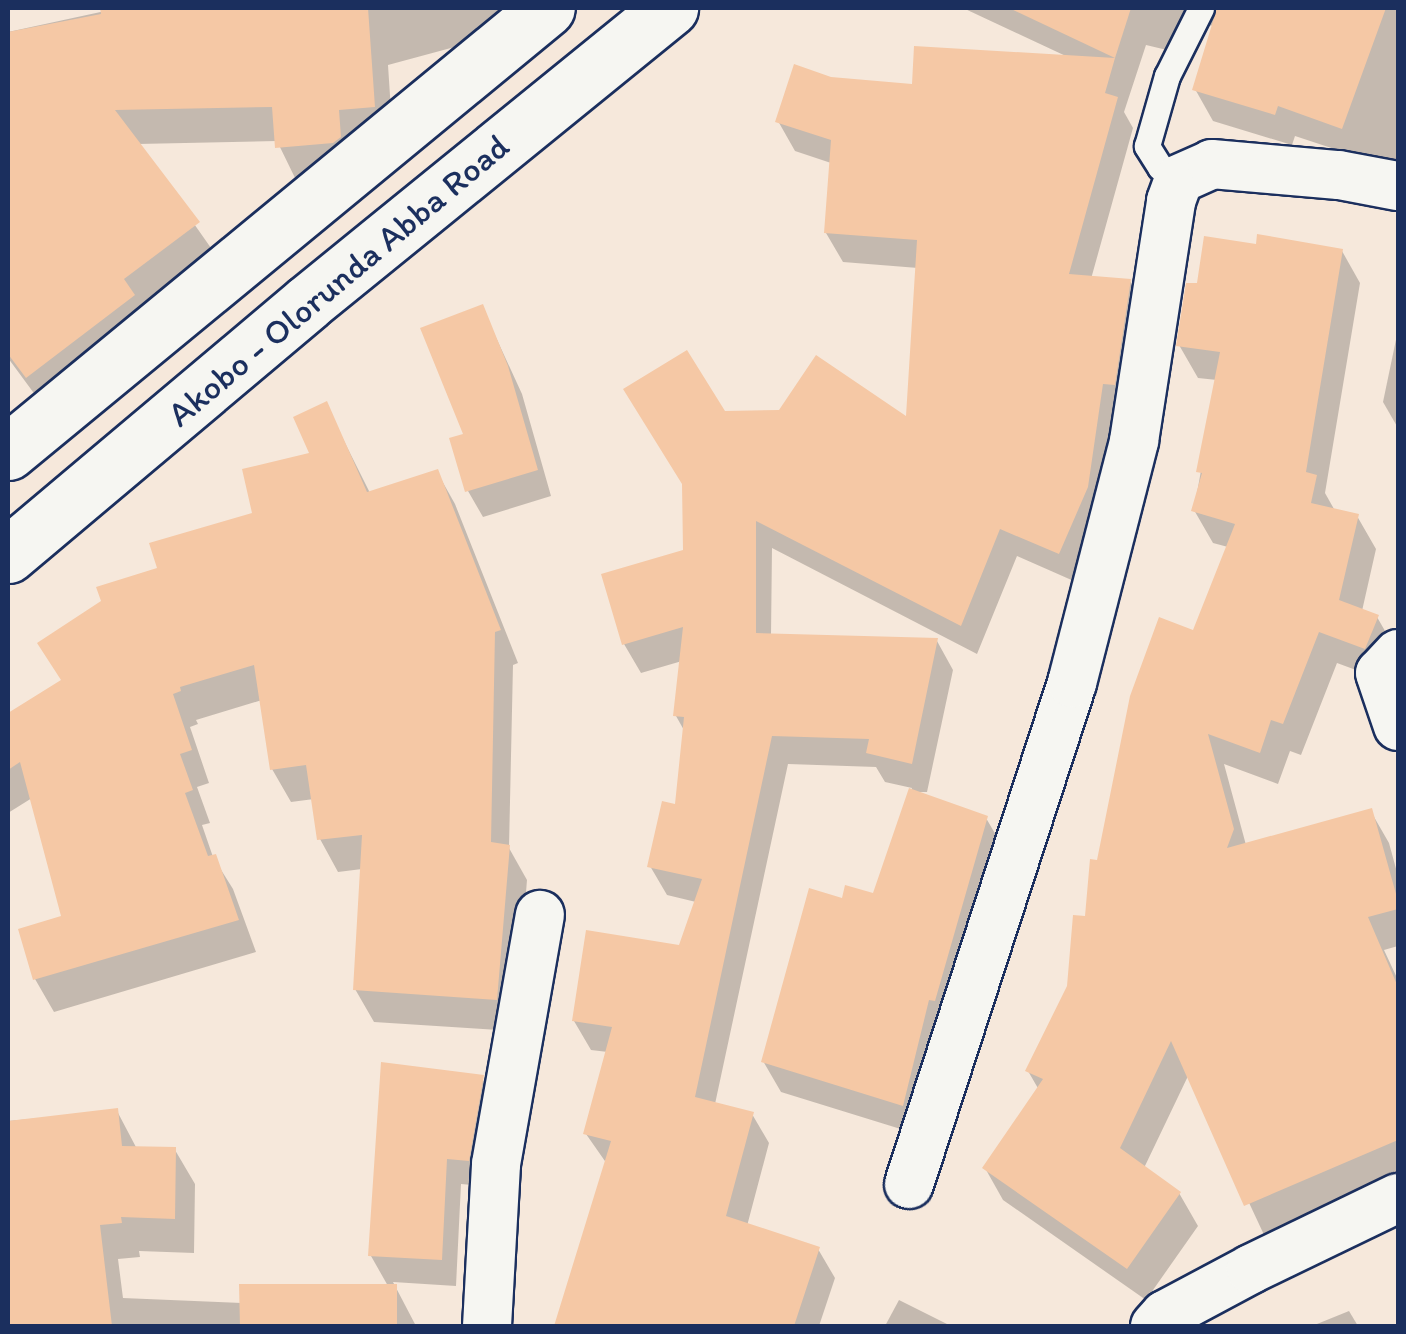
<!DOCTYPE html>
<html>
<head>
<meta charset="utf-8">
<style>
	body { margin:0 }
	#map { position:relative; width:1406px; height:1334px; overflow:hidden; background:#f6e8db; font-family:Itim,sans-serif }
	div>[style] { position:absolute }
	.shadow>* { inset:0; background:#0003 }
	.building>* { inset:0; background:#f5c8a5 }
	.roads { filter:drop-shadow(2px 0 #1b2f5e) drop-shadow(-2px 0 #1b2f5e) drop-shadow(0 2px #1b2f5e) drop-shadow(0 -2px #1b2f5e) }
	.service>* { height:25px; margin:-12.5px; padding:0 12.5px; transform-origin:12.5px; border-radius:12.5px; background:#f6f6f2 }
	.minor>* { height:48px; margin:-24px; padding:0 24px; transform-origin:24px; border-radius:24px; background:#f6f6f2 }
	.secondary>* { height:55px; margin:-27.5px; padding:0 27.5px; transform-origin:27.5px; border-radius:27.5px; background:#f6f6f2 }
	span { translate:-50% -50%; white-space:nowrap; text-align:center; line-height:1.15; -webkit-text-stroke:8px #f6f6f2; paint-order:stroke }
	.street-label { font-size:35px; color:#1b2f5e }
	.frame { position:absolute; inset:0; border:10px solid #1b2f5e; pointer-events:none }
</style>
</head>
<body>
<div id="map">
	<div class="shadow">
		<div style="clip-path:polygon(119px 8px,533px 8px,462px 45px,388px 65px,393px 141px,297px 182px,277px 141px,138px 144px,218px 258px,47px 411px,8px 358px,8px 32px)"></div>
		<div style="clip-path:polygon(963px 8px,1398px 8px,1398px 170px,1295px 136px,1292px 145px,1213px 121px,1195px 89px,1214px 25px,1209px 26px,1192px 56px,1146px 45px,1124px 112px,1133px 128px,1091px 279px,1130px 281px,1146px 310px,1076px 582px,1017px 556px,977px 654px,772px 548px,771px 636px,937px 641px,953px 670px,927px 792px,913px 792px,986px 818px,1004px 849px,920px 1135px,781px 1092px,763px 1061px,844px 901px,875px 896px,912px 788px,885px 782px,876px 767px,788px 764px,715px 1104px,752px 1114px,769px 1143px,747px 1226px,818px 1249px,835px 1278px,819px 1326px,557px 1326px,607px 1164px,586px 1134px,608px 1052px,591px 1050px,574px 1021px,681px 948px,696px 902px,667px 895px,650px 866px,677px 807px,685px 732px,676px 716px,682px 661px,641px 673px,624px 644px,685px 551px,723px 413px,908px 420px,918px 268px,843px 262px,826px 233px,831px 163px,795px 151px,778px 121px,831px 79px,915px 87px,1070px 58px)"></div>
		<div style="clip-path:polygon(1258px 246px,1342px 251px,1360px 283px,1325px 493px,1334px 509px,1357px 516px,1376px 549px,1362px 611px,1377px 617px,1396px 650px,1383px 680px,1337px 663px,1301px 755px,1290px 751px,1278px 784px,1224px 764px,1246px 845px,1370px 810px,1389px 843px,1398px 876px,1398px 946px,1384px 950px,1398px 980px,1398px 1181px,1265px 1237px,1189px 1074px,1144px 1168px,1179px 1193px,1198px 1226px,1146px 1300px,1003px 1200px,985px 1168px,1039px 1090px,1028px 1071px,1070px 987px,1099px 863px,1228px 547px,1213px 543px,1194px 510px,1217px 380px,1198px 378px,1179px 345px,1199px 286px)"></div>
		<div style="clip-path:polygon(482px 307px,522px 394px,551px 496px,483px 517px,468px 491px,452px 440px,466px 436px)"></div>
		<div style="clip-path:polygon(1398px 330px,1398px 428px,1383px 402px)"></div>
		<div style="clip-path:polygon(326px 405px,370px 493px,437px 472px,455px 504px,518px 663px,513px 665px,509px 848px,527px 880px,515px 1031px,374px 1022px,355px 989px,362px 869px,338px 872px,320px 839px,314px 799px,291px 802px,272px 769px,262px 700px,196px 720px,198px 724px,190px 727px,209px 783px,197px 787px,210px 823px,202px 825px,213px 857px,233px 889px,256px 952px,54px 1012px,35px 979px,64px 918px,32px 798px,8px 813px,8px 715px,63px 682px,160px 569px,255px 515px,313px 455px)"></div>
		<div style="clip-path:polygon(482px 1078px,497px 1104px,483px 1186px,461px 1184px,456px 1286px,393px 1282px,416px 1326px,8px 1326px,8px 1121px,117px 1111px,137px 1149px,175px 1150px,195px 1184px,194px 1253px,139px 1251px,140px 1257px,118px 1259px,123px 1298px,242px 1303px,388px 1286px,371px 1256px)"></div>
		<div style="clip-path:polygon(899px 1300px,951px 1326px,885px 1326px)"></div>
		<div style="clip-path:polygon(1349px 1311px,1358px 1326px,1312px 1326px)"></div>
	</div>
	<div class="building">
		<div style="clip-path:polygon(100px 8px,368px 8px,375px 107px,339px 110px,341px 137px,333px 143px,275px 148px,272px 107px,115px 110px,200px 222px,124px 279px,135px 295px,26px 378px,8px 354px,8px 32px,101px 14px)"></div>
		<div style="clip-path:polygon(1009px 8px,1131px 8px,1115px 58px)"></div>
		<div style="clip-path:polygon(1217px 8px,1386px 8px,1342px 129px,1278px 106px,1275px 115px,1192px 90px)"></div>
		<div style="clip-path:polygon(914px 46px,1115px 58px,1105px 93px,1118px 97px,1069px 274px,1131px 279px,1115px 385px,1103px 384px,1088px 487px,1059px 554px,1000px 529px,961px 626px,756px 521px,756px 633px,938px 638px,912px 764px,866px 753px,869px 739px,772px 736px,695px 1097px,754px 1112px,726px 1216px,820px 1247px,794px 1326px,554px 1326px,611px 1141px,583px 1134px,612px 1027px,572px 1021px,586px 930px,679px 945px,702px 879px,647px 867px,662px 801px,675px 804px,684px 717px,673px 716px,683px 627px,622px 645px,601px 574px,683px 550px,682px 484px,623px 389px,687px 350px,725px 411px,779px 410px,816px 355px,906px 416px,917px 240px,824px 233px,831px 140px,775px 122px,794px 64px,831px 77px,912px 84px)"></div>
		<div style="clip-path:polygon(1257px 234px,1343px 249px,1306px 472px,1317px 475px,1311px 503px,1359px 514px,1339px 600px,1379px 615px,1365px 649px,1319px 632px,1283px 724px,1271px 720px,1260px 753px,1208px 734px,1234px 829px,1227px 848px,1372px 808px,1398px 901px,1398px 909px,1368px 917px,1398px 987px,1398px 1140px,1244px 1206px,1171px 1041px,1120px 1148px,1181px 1192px,1127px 1269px,982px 1168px,1043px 1079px,1025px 1071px,1067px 986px,1073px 915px,1085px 916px,1090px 859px,1097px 860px,1130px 696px,1159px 617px,1193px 630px,1235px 524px,1191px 511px,1202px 473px,1196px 472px,1220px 352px,1176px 346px,1186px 283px,1197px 283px,1204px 236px,1256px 244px)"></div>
		<div style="clip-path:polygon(483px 304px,508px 366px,538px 470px,465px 492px,449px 438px,463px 434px,420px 328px)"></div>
		<div style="clip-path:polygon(327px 401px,367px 492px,438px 469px,501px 630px,495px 632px,491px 842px,510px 845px,497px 1000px,353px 990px,362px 835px,317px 840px,306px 765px,270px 770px,254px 665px,180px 687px,181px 691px,173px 694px,192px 750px,180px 754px,193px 790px,185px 793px,208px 856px,216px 854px,239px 920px,33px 980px,18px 929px,61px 916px,20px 762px,8px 770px,8px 713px,61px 680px,37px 643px,101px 601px,96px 587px,157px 568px,149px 543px,252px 513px,242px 469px,309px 453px,293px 417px)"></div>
		<div style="clip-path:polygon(909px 788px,988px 816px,935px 1001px,929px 1000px,903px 1106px,761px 1062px,809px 888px,842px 898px,845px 885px,873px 893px)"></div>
		<div style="clip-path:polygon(381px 1062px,484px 1075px,469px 1161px,447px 1159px,442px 1260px,368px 1256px)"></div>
		<div style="clip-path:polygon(118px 1108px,122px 1146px,176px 1147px,175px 1219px,121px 1217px,122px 1223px,100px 1225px,112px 1326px,8px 1326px,8px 1121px)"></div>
		<div style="clip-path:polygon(239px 1284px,397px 1284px,397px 1326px,240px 1326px)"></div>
	</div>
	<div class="roads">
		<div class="service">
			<div style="left:1179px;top:179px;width:22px;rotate:-148deg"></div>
			<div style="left:1160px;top:167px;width:25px;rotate:-122deg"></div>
			<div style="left:1147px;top:146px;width:73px;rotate:-74.1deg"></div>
			<div style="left:1167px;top:76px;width:76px;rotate:-63.4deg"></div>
		</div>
		<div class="minor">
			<div style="left:1398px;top:654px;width:26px;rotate:133deg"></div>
			<div style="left:1380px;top:673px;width:56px;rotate:71.2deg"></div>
			<div style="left:909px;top:1184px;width:527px;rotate:-71.98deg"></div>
			<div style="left:1072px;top:683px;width:250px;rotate:-75.6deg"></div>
			<div style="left:1134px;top:441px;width:243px;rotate:-81.2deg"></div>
			<div style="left:1171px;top:201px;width:23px;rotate:-70deg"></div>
			<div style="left:1179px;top:179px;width:36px;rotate:-24deg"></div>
			<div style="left:1212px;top:164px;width:127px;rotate:5deg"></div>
			<div style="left:1339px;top:175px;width:60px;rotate:10.6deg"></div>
			<div style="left:487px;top:1326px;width:162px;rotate:-86.8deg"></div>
			<div style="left:496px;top:1164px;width:253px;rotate:-80deg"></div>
			<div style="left:1155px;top:1326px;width:15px;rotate:-48deg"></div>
			<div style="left:1165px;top:1315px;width:98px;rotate:-28.1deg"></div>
			<div style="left:1251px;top:1269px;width:163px;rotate:-25.8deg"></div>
		</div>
		<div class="secondary">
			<div style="left:8px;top:452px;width:698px;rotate:-39.48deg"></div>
			<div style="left:8px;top:555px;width:391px;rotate:-40.1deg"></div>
			<div style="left:307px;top:303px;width:468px;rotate:-39.1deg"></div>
		</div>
	</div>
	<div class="street-label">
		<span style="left:338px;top:280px;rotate:-40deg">Akobo - Olorunda Abba Road</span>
	</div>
	<div class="frame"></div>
</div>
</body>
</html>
